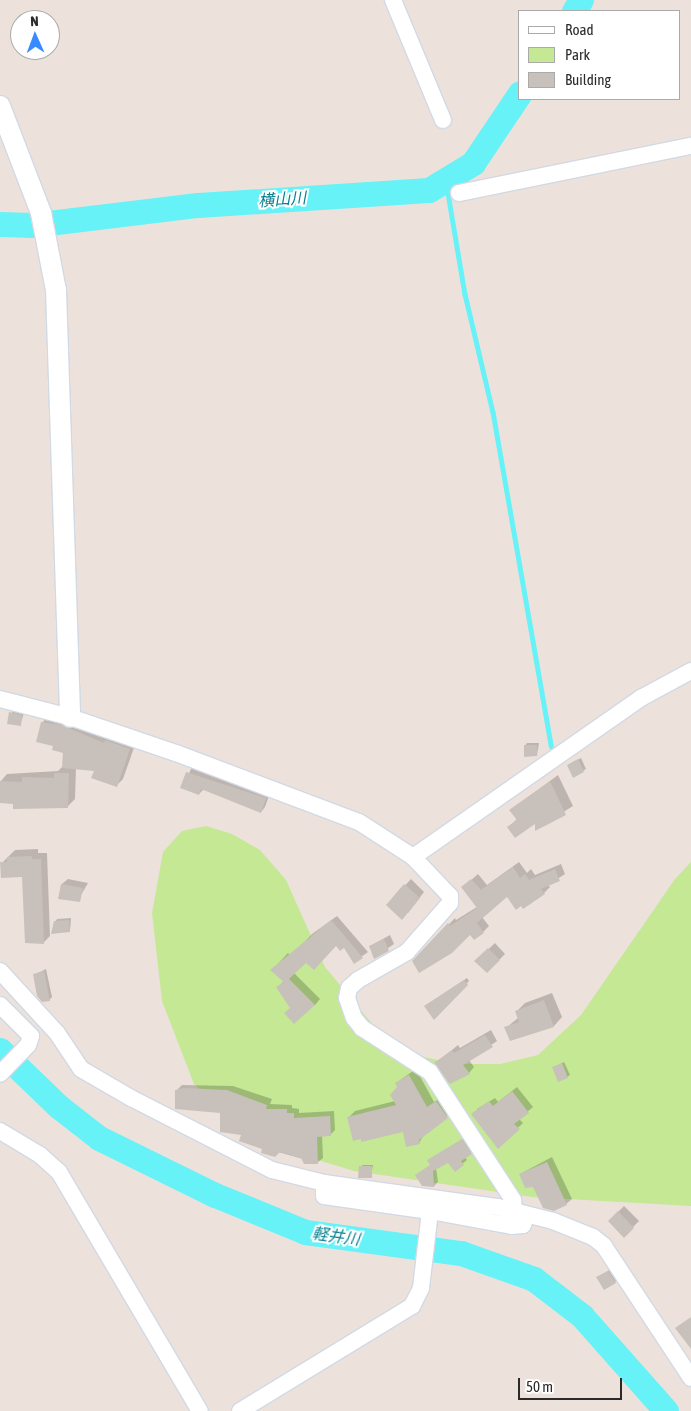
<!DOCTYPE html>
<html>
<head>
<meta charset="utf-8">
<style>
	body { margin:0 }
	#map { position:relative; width:691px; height:1411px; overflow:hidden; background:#ede2db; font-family:"Asap Condensed","Noto Sans JP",sans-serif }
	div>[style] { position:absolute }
	.green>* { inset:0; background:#c4e894 }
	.shadow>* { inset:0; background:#0003 }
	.stream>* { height:4.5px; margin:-2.25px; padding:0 2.25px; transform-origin:2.25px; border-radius:2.25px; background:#67f2f7 }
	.river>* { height:25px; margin:-12.5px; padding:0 12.5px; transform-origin:12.5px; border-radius:12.5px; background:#67f2f7 }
	.building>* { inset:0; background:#c8c0ba }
	.roads { filter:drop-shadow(1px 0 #d1d9e4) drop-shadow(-1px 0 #d1d9e4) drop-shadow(0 1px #d1d9e4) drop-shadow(0 -1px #d1d9e4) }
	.minor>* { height:16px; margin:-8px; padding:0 8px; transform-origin:8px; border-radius:8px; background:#fff }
	.tertiary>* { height:20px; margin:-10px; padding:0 10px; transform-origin:10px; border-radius:10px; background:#fff }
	span { translate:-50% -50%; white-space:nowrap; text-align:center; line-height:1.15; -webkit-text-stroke:4px #fff; paint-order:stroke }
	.water-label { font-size:16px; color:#06808f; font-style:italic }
	.legend { position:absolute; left:518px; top:10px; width:162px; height:90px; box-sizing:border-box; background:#fff; border:1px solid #aaa; margin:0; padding:6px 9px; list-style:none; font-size:15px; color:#2a2a2a }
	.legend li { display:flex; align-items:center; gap:10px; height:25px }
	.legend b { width:25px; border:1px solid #aaa }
	.north { position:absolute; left:10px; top:10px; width:50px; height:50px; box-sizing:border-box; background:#fff; border:1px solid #aaa; border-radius:50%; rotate:358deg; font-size:14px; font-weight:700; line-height:20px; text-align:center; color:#2a2a2a }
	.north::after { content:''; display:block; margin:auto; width:18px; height:22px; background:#378aff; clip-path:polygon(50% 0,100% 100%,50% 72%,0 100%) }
	.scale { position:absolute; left:518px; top:1378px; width:104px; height:22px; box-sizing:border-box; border:2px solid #2a2a2a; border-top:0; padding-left:6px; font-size:15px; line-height:18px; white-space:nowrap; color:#2a2a2a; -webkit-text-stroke:4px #fff; paint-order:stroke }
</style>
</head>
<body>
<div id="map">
	<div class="green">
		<div style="clip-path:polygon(206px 826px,232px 834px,260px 850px,286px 880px,325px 967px,374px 1026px,398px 1045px,424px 1057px,456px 1064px,500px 1064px,538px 1055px,581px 1015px,675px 879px,691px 862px,691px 1206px,532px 1197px,354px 1171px,285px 1150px,239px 1125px,194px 1084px,162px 1001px,152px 913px,163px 852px,182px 831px)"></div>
	</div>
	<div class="shadow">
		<div style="clip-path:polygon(13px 710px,24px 713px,20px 725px,9px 723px)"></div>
		<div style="clip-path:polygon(48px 716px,136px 742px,123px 779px,116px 786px,95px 770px,76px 768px,75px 799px,68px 806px,14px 808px,14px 802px,0 802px,0 782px,7px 774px,58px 771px,63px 766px,64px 752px,54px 745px,42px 723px)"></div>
		<div style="clip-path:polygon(527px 743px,539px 743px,537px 755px,525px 746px)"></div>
		<div style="clip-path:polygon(581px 758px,586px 769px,574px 776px,568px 765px)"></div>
		<div style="clip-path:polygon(192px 767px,270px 793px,265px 807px,261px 812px,204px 789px,199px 794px,182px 788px)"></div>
		<div style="clip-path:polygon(558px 775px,573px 806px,536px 829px,537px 822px,509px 827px,517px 819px,511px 810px)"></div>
		<div style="clip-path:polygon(38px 849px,38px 853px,47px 853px,50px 936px,43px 943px,23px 876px,2px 863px,15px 850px)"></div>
		<div style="clip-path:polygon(519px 862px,527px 873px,531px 869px,535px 875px,561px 864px,565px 874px,548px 885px,550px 887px,544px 893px,507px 895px,482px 917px,489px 926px,483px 932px,471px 934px,413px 961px,455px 918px,456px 920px,477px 907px,469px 882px,478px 874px,487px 885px)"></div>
		<div style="clip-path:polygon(68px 879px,88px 883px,78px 900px,60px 898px,62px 884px)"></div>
		<div style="clip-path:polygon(411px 879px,424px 892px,408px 913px,387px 905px)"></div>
		<div style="clip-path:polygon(337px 916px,368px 952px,354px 962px,344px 946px,336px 945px,306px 961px,294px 973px,320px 999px,315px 1005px,291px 1007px,278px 987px,284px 981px,272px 970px,288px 953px,291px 956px,312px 934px)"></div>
		<div style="clip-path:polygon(71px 918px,70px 931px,55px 922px,57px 919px)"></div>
		<div style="clip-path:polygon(390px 935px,394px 944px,375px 957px,370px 946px)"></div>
		<div style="clip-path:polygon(495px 943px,505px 954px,487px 972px,476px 961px)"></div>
		<div style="clip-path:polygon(46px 969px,52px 997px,49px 1000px,34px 975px)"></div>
		<div style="clip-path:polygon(467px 978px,469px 981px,434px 1018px,428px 1004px)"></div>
		<div style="clip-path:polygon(552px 993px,562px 1017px,554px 1026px,506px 1028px,518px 1018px,516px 1012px,525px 1003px)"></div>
		<div style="clip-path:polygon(491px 1030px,497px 1041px,469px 1060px,474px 1067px,469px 1073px,436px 1063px,458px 1045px,460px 1048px)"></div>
		<div style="clip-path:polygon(564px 1062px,570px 1075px,567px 1077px,553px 1068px)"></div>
		<div style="clip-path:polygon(416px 1069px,434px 1102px,443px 1096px,453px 1111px,425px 1133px,419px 1143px,404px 1130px,349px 1117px,355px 1111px,395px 1101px,399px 1087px,396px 1083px)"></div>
		<div style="clip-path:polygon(182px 1085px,233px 1086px,272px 1099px,270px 1104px,292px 1105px,292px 1108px,299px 1109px,299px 1113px,334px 1111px,335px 1130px,330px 1135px,322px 1135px,323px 1158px,317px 1163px,264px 1148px,242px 1134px,221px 1112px,177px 1090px)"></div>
		<div style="clip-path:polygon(517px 1087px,533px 1107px,519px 1119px,523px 1123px,498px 1147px,477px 1109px,495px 1098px,498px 1102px)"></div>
		<div style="clip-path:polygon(466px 1137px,474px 1150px,465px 1157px,467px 1160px,455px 1170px,449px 1161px,436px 1168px,438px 1182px,434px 1186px,423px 1185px,431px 1165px,428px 1161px)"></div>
		<div style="clip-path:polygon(552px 1157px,572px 1199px,566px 1204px,520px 1174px)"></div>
		<div style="clip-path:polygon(363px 1165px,373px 1165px,371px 1176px,360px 1167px)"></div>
		<div style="clip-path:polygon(624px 1206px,639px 1221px,624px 1236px,609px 1221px)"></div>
		<div style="clip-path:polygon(611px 1269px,617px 1280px,615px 1282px,598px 1277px)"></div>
	</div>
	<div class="stream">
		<div style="left:446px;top:181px;width:115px;rotate:80.5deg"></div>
		<div style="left:465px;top:294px;width:121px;rotate:76.7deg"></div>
		<div style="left:493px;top:412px;width:339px;rotate:80.1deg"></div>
	</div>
	<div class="river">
		<div style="left:574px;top:11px;width:13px;rotate:-58deg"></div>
		<div style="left:0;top:224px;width:32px;rotate:2deg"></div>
		<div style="left:32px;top:225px;width:167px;rotate:-6.9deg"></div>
		<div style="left:198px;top:205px;width:231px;rotate:-3.7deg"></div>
		<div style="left:429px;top:190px;width:52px;rotate:-31.5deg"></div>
		<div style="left:473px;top:163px;width:84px;rotate:-56.1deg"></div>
		<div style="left:0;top:1050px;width:81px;rotate:44deg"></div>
		<div style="left:58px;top:1106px;width:52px;rotate:38deg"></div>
		<div style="left:99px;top:1138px;width:129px;rotate:26.2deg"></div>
		<div style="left:215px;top:1195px;width:97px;rotate:22.3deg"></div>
		<div style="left:305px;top:1232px;width:157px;rotate:7.7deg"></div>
		<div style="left:461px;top:1253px;width:77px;rotate:19.6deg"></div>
		<div style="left:534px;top:1279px;width:61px;rotate:37.6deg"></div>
		<div style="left:582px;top:1316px;width:127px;rotate:48.5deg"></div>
	</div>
	<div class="building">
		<div style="clip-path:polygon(9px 712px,22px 715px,21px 726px,7px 724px)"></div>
		<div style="clip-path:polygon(41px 722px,62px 725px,104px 743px,105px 740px,130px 749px,117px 787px,91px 778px,94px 771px,62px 768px,63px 753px,52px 750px,53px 746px,36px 742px)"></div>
		<div style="clip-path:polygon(524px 745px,537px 745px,537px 756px,524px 757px)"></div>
		<div style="clip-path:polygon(578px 759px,584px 772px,573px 778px,567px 765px)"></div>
		<div style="clip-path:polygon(186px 772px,266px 798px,261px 813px,201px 789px,199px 795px,180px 788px)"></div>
		<div style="clip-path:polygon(54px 773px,69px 773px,68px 808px,13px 809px,13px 804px,0 803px,0 781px,22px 782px,22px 777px,54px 778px)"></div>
		<div style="clip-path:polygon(550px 781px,566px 815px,535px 831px,535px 824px,515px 838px,507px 827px,517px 820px,509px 810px)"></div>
		<div style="clip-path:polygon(32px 856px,32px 859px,41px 859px,44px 944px,25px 943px,22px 877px,1px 878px,0 862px,7px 862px,7px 857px)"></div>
		<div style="clip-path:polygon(513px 867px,520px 878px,525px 874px,529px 880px,555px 869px,560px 881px,541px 889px,545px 894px,523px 909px,521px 906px,516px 910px,507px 897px,477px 923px,484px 933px,474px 940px,470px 935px,452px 953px,419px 973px,412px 961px,448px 923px,450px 926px,477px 908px,461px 887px,471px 879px,481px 890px)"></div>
		<div style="clip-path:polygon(61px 884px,83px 888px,80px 902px,58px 899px)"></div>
		<div style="clip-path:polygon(404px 884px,420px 898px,402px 920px,386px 905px)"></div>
		<div style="clip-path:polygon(69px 920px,70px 932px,51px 934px,54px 921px)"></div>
		<div style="clip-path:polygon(331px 920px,363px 958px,354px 964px,344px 948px,340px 951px,336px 946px,314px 970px,306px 963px,289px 979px,315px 1005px,294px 1024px,284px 1013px,290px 1008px,276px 987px,284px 982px,270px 970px)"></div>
		<div style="clip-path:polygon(384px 939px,389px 951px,374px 959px,369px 946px)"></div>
		<div style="clip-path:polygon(488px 948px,500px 960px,487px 973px,474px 961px)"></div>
		<div style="clip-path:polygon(44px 971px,50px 1001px,42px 1002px,37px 996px,33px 974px)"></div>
		<div style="clip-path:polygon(464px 980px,468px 985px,434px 1020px,424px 1006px)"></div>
		<div style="clip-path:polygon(544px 1000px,554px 1027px,510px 1041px,504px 1027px,519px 1022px,515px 1011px)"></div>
		<div style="clip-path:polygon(485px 1035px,493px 1047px,463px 1065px,470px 1074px,450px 1084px,434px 1063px,452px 1050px,454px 1053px)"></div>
		<div style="clip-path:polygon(562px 1063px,568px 1078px,558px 1082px,552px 1067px)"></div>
		<div style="clip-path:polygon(409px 1075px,427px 1107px,436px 1101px,448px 1118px,419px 1140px,420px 1144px,406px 1147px,403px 1132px,361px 1142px,361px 1139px,353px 1141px,347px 1117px,396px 1105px,390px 1095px,397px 1087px,395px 1083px)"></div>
		<div style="clip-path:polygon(184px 1088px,227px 1090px,267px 1105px,266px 1109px,287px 1109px,287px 1113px,294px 1113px,294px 1118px,330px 1116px,331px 1136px,317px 1137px,318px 1164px,304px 1164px,301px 1158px,280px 1152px,275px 1157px,261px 1153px,262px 1149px,239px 1141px,241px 1135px,220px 1132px,220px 1113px,175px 1109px,175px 1090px)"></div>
		<div style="clip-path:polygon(512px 1091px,529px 1113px,514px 1124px,520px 1129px,498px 1149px,471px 1114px,489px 1101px,493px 1106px)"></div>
		<div style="clip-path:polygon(462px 1139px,472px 1154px,461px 1161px,464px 1165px,455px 1172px,448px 1163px,433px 1171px,434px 1187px,422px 1186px,415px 1175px,430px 1165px,427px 1160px)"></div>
		<div style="clip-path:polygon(547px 1162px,567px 1205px,554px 1211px,543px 1208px,533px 1187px,525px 1188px,519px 1174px)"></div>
		<div style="clip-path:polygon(359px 1166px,372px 1166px,372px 1178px,358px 1178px)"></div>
		<div style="clip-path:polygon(618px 1211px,634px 1228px,624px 1238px,608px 1221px)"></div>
		<div style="clip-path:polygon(608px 1271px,616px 1283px,604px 1290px,596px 1277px)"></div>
		<div style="clip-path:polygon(691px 1317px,691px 1349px,675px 1328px)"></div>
	</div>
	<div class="roads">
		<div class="minor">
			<div style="left:393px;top:0;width:130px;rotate:67.4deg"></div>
			<div style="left:459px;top:193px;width:237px;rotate:-11.5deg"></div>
			<div style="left:0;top:699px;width:72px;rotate:14.4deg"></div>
			<div style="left:70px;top:717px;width:112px;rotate:18.8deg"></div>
			<div style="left:176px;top:753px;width:196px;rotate:20.7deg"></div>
			<div style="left:359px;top:822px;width:64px;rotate:32.9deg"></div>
			<div style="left:413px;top:857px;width:54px;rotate:46.5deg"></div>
			<div style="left:450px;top:896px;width:7px;rotate:90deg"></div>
			<div style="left:450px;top:903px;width:65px;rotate:131.3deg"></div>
			<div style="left:407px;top:952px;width:56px;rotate:150.3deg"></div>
			<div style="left:358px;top:980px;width:12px;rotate:138deg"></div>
			<div style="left:349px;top:988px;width:10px;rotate:101deg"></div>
			<div style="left:347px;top:998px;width:21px;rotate:71deg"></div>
			<div style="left:354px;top:1018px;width:13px;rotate:51deg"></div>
			<div style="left:362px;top:1028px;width:81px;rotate:32.9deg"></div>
			<div style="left:430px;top:1072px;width:153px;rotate:57deg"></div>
			<div style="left:513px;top:1200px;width:11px;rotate:85deg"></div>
			<div style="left:413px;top:857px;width:278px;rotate:-34.9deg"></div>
			<div style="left:641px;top:698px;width:57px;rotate:-28.4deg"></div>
			<div style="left:0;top:971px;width:84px;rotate:47.4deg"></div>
			<div style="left:57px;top:1033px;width:43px;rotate:56.3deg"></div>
			<div style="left:81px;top:1069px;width:58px;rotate:30.1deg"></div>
			<div style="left:131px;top:1098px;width:158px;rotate:27.1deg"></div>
			<div style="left:272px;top:1170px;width:54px;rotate:14deg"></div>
			<div style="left:324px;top:1183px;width:176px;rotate:7.9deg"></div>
			<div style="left:498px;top:1207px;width:57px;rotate:14.3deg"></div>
			<div style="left:553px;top:1221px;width:43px;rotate:21.8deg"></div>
			<div style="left:593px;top:1237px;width:14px;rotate:39deg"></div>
			<div style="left:604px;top:1246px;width:158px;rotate:56.6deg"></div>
			<div style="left:0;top:1005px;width:44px;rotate:45deg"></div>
			<div style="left:31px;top:1036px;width:9px;rotate:108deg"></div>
			<div style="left:28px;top:1045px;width:40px;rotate:134deg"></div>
			<div style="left:0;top:1131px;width:47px;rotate:31deg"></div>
			<div style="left:40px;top:1155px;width:25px;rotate:42deg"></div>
			<div style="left:59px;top:1172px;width:277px;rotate:59.5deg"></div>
			<div style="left:324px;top:1183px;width:13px;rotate:90deg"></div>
			<div style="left:324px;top:1196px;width:107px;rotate:8.1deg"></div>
			<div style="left:240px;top:1411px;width:202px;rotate:-31.4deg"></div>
			<div style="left:412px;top:1306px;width:20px;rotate:-63deg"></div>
			<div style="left:421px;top:1288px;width:78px;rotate:-83.3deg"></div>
			<div style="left:430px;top:1211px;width:83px;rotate:10.4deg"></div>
			<div style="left:512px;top:1226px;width:11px;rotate:-5deg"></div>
			<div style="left:523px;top:1225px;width:10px;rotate:-73deg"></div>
		</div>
		<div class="tertiary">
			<div style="left:0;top:106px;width:115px;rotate:69deg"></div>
			<div style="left:41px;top:213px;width:78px;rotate:79deg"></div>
			<div style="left:56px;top:290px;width:427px;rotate:88.1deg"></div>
		</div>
	</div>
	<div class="water-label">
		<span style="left:282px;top:199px;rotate:-4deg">横山川</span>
		<span style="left:336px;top:1236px;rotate:8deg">軽井川</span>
	</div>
	<ul class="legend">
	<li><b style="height:6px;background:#fff"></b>Road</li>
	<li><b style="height:14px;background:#c4e894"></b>Park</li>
	<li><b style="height:14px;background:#c8c0ba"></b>Building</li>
	</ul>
	<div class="north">N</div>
	<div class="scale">50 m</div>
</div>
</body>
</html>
